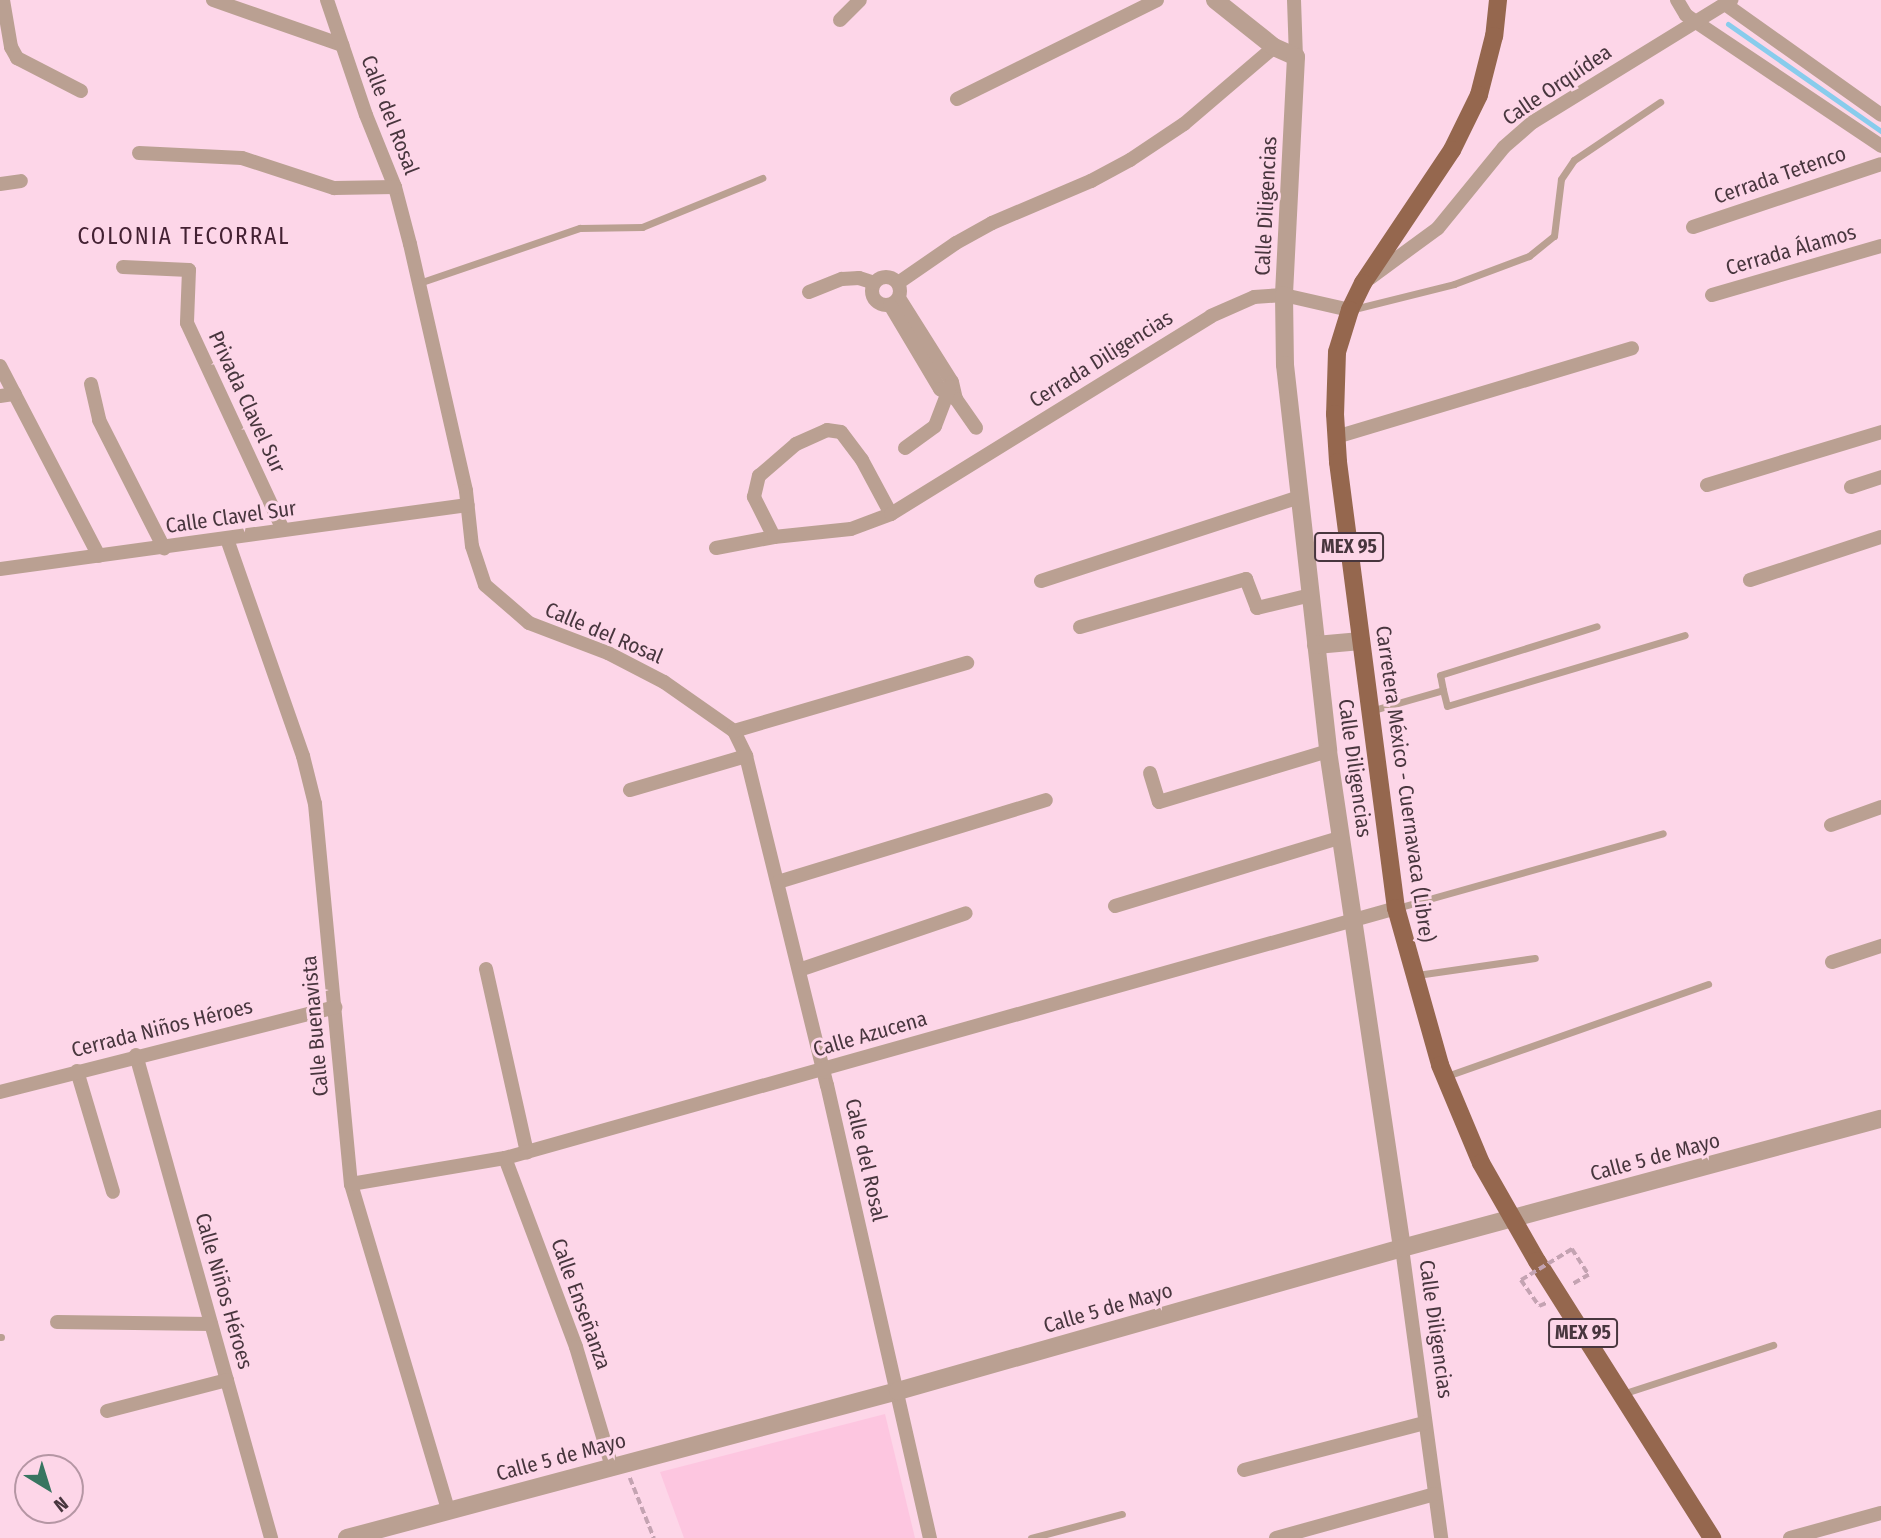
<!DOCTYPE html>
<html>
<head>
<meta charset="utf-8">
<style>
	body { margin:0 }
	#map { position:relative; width:1881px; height:1538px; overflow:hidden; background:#fdd6e8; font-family:"Fira Sans Condensed",sans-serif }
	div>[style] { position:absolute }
	.built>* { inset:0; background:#fdc6e0 }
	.stream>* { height:5px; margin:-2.5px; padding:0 2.5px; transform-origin:2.5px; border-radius:2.5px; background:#88ccec }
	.path>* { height:3.5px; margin-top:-1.75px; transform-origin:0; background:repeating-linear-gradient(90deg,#c4a3b2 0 7px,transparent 0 10.5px) }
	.service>* { height:7px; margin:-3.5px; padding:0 3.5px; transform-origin:3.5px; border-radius:3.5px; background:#baa092 }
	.minor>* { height:14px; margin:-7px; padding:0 7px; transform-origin:7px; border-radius:7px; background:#baa092 }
	.minor>.ring { margin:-7px; padding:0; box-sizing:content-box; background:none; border:14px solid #baa092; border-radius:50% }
	.tertiary>* { height:18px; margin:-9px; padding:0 9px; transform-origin:9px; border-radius:9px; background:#baa092 }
	.primary>* { height:18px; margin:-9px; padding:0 9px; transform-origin:9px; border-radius:9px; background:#95674e }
	.path-bridge>* { height:3.5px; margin-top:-1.75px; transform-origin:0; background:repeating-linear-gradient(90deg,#c4a3b2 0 7px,transparent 0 10.5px) }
	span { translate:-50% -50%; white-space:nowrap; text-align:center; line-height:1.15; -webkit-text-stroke:6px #fdd6e8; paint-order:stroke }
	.shield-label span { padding:2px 5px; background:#fdd6e8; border:2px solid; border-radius:5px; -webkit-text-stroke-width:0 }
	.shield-label { font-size:19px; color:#48363e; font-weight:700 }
	.street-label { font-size:21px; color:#48363e }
	.neighbourhood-label { font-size:23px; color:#442133; letter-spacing:2px }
	.north { position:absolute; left:14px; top:1454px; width:70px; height:70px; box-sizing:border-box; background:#fdd6e8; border:2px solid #b596a4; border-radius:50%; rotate:142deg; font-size:19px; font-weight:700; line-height:28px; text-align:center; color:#48363e }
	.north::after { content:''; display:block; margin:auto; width:24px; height:32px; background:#387561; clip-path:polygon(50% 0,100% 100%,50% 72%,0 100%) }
</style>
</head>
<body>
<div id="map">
	<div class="built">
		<div style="clip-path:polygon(885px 1414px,915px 1538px,684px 1538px,660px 1472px)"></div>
	</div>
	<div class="stream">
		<div style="left:1728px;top:24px;width:187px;rotate:35deg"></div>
	</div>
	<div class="path">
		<div style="left:1572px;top:1249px;width:31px;rotate:57deg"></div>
		<div style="left:1589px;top:1275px;width:20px;rotate:150deg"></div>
		<div style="left:1521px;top:1280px;width:32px;rotate:55deg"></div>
		<div style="left:1539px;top:1306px;width:8px;rotate:-23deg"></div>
		<div style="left:630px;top:1478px;width:65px;rotate:68.2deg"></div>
	</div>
	<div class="service">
		<div style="left:419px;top:283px;width:170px;rotate:-18.9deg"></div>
		<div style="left:580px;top:228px;width:62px;rotate:-0.9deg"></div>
		<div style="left:642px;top:227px;width:130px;rotate:-22.2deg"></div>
		<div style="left:1354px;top:309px;width:103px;rotate:-14deg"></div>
		<div style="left:1454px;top:284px;width:80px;rotate:-20.5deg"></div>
		<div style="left:1529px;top:256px;width:32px;rotate:-39deg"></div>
		<div style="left:1554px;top:236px;width:57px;rotate:-83deg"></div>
		<div style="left:1561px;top:179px;width:23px;rotate:-56deg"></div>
		<div style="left:1574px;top:160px;width:104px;rotate:-34deg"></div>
		<div style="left:1443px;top:690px;width:15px;rotate:-101deg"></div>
		<div style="left:1440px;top:675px;width:164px;rotate:-17.3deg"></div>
		<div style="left:1370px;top:711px;width:76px;rotate:-16deg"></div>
		<div style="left:1443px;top:690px;width:16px;rotate:76deg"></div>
		<div style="left:1447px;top:706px;width:248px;rotate:-16.6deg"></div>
		<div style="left:1397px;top:908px;width:276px;rotate:-15.7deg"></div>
		<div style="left:1417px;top:975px;width:119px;rotate:-8.2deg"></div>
		<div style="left:1444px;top:1077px;width:280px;rotate:-19.4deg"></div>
		<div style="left:0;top:1337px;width:1px"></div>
		<div style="left:1622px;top:1394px;width:159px;rotate:-18deg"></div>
		<div style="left:1031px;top:1538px;width:94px;rotate:-14.8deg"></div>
	</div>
	<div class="minor">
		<div style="left:3px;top:0;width:48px;rotate:80.3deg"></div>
		<div style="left:11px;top:47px;width:13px;rotate:61deg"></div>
		<div style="left:17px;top:58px;width:72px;rotate:27.3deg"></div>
		<div style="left:213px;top:0;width:137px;rotate:19.2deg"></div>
		<div style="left:327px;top:0;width:121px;rotate:71.3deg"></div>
		<div style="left:366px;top:115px;width:78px;rotate:68.1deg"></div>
		<div style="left:395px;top:187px;width:59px;rotate:75.3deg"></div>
		<div style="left:410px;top:244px;width:253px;rotate:77.2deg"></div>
		<div style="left:466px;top:491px;width:55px;rotate:83.8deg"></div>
		<div style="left:472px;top:546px;width:41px;rotate:71.6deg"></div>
		<div style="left:485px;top:585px;width:58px;rotate:40.8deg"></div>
		<div style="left:529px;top:623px;width:85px;rotate:20.8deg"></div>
		<div style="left:608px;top:653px;width:63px;rotate:27.4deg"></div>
		<div style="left:664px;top:682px;width:85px;rotate:35deg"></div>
		<div style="left:734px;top:731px;width:28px;rotate:64deg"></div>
		<div style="left:746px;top:756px;width:339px;rotate:76.2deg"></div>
		<div style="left:827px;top:1085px;width:465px;rotate:77.2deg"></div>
		<div style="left:1294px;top:0;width:57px;rotate:88deg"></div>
		<div style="left:1677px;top:0;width:17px;rotate:59deg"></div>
		<div style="left:1686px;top:15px;width:12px;rotate:35deg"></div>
		<div style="left:1696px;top:22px;width:223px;rotate:33.8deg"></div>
		<div style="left:1725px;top:4px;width:191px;rotate:35.4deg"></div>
		<div style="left:840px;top:20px;width:28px;rotate:-45deg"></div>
		<div style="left:957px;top:99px;width:223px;rotate:-26.3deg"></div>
		<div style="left:139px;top:153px;width:103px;rotate:2.8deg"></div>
		<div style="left:242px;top:158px;width:97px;rotate:18.1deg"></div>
		<div style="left:334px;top:188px;width:61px;rotate:-0.9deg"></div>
		<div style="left:0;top:184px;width:21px;rotate:-8deg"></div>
		<div style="left:1693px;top:227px;width:198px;rotate:-18.5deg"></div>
		<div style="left:123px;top:267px;width:66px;rotate:2.6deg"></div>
		<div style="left:189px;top:270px;width:53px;rotate:92.2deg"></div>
		<div style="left:187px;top:323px;width:228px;rotate:65.1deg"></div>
		<div class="ring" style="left:872px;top:277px;width:14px;height:14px"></div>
		<div style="left:1370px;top:278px;width:84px;rotate:-36.3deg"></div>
		<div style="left:1438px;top:228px;width:104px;rotate:-50.8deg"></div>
		<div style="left:1504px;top:147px;width:38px;rotate:-41deg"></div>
		<div style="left:1533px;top:122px;width:233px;rotate:-31.6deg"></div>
		<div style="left:898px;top:283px;width:70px;rotate:-34.6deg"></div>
		<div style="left:956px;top:243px;width:41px;rotate:-29.1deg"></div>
		<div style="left:992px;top:223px;width:108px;rotate:-23deg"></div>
		<div style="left:1091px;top:181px;width:44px;rotate:-28.3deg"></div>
		<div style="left:1130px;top:160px;width:65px;rotate:-33.7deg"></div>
		<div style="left:1184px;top:124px;width:118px;rotate:-40.5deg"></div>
		<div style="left:809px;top:292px;width:35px;rotate:-22deg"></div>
		<div style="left:842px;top:279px;width:17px;rotate:-3deg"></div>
		<div style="left:859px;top:278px;width:16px;rotate:18deg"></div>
		<div style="left:1712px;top:295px;width:176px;rotate:-16.2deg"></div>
		<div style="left:899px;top:298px;width:99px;rotate:57.8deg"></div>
		<div style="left:952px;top:382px;width:17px;rotate:77deg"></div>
		<div style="left:890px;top:305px;width:98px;rotate:59.2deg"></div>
		<div style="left:940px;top:389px;width:19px;rotate:32deg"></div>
		<div style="left:956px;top:399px;width:35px;rotate:55deg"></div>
		<div style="left:0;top:366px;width:214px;rotate:62.5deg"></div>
		<div style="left:91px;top:384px;width:37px;rotate:77deg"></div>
		<div style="left:99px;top:420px;width:144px;rotate:63.1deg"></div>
		<div style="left:0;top:396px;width:15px;rotate:-8deg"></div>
		<div style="left:1336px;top:437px;width:309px;rotate:-16.7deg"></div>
		<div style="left:905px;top:448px;width:37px;rotate:-36deg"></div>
		<div style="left:935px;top:426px;width:42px;rotate:-69deg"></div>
		<div style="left:1707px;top:485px;width:182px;rotate:-16.9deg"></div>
		<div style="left:1851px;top:487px;width:32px;rotate:-18deg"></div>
		<div style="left:774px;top:537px;width:45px;rotate:-116.6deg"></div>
		<div style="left:754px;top:497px;width:22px;rotate:-77deg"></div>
		<div style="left:759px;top:476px;width:49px;rotate:-40.9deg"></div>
		<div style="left:796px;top:444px;width:34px;rotate:-24deg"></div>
		<div style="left:827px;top:430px;width:14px;rotate:8deg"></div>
		<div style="left:841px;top:432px;width:35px;rotate:53deg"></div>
		<div style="left:862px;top:460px;width:61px;rotate:61.8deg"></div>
		<div style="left:227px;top:539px;width:230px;rotate:70.7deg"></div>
		<div style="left:303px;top:756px;width:49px;rotate:76deg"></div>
		<div style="left:315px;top:804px;width:382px;rotate:84.6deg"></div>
		<div style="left:351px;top:1184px;width:340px;rotate:73.4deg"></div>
		<div style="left:716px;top:548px;width:59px;rotate:-10.7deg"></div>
		<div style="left:774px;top:537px;width:77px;rotate:-5.9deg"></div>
		<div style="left:851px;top:529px;width:43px;rotate:-20.6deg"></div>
		<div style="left:891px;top:514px;width:376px;rotate:-31.7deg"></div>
		<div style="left:1211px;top:316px;width:47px;rotate:-23.8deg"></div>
		<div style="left:1254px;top:297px;width:30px;rotate:-4deg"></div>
		<div style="left:1284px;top:295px;width:68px;rotate:12.8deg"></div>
		<div style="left:0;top:569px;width:472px;rotate:-7.8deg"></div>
		<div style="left:1750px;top:580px;width:138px;rotate:-18.2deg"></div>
		<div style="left:1041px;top:581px;width:271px;rotate:-18deg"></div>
		<div style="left:1080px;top:627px;width:173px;rotate:-16.1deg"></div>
		<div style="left:1246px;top:579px;width:31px;rotate:69deg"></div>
		<div style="left:1257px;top:608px;width:56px;rotate:-13.5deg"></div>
		<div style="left:734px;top:731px;width:243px;rotate:-16.3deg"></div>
		<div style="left:1150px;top:773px;width:30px;rotate:73deg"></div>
		<div style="left:1159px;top:802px;width:177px;rotate:-16.8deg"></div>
		<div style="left:630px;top:790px;width:121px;rotate:-16.3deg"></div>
		<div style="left:1831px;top:825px;width:53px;rotate:-19.8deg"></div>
		<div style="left:778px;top:882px;width:280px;rotate:-17deg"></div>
		<div style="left:1115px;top:906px;width:237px;rotate:-16.9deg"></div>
		<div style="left:1832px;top:962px;width:52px;rotate:-18.1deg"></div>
		<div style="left:486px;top:969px;width:188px;rotate:77.4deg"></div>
		<div style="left:799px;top:970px;width:176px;rotate:-18.8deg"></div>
		<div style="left:136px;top:1055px;width:502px;rotate:74.38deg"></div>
		<div style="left:77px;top:1071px;width:126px;rotate:73.4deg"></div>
		<div style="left:0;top:1092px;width:346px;rotate:-14.2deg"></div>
		<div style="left:505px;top:1158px;width:202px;rotate:69.4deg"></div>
		<div style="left:576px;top:1347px;width:125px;rotate:73.3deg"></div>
		<div style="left:351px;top:1184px;width:156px;rotate:-9.6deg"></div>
		<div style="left:505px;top:1158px;width:925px;rotate:-15.67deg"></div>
		<div style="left:1402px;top:1248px;width:293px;rotate:82.3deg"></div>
		<div style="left:57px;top:1322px;width:154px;rotate:0.7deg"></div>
		<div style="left:107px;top:1411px;width:124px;rotate:-14.5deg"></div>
		<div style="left:1244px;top:1470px;width:187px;rotate:-14.6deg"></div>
		<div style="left:1276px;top:1538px;width:165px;rotate:-15.5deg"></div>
		<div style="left:1790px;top:1538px;width:94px;rotate:-15.4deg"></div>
	</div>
	<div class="tertiary">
		<div style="left:1215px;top:0;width:75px;rotate:38.5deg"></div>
		<div style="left:1274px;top:47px;width:24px;rotate:24deg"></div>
		<div style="left:1296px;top:57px;width:238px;rotate:92.9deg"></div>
		<div style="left:1284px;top:295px;width:70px;rotate:89.2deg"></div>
		<div style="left:1285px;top:365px;width:388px;rotate:83.6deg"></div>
		<div style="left:1328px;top:751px;width:502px;rotate:81.53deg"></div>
		<div style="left:1316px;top:645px;width:45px;rotate:-5.1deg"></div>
		<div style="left:347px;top:1538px;width:570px;rotate:-14.94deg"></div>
		<div style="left:898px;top:1391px;width:524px;rotate:-15.84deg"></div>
		<div style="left:1402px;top:1248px;width:496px;rotate:-15.1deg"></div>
	</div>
	<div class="primary">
		<div style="left:1498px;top:0;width:36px;rotate:96deg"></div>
		<div style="left:1494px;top:36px;width:61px;rotate:104.3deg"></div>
		<div style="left:1479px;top:95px;width:61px;rotate:116.1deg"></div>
		<div style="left:1452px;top:150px;width:160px;rotate:123.8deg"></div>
		<div style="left:1363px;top:283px;width:30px;rotate:116deg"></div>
		<div style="left:1350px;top:310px;width:44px;rotate:107.2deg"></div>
		<div style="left:1337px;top:352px;width:62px;rotate:91.8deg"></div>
		<div style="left:1335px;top:414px;width:48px;rotate:86.4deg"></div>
		<div style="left:1338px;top:462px;width:450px;rotate:82.6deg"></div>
		<div style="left:1396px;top:908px;width:163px;rotate:74.3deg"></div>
		<div style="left:1440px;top:1065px;width:106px;rotate:67.3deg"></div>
		<div style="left:1481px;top:1163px;width:113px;rotate:60.3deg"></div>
		<div style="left:1537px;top:1261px;width:328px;rotate:57.7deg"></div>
	</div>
	<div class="path-bridge">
		<div style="left:1521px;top:1280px;width:60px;rotate:-31.3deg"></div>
	</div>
	<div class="shield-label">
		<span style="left:1349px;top:547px">MEX 95</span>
		<span style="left:1583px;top:1333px">MEX 95</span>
	</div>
	<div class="street-label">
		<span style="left:1557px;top:85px;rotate:-34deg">Calle Orquídea</span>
		<span style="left:390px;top:115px;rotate:69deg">Calle del Rosal</span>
		<span style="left:1780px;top:175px;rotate:-19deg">Cerrada Tetenco</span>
		<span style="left:1266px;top:206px;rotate:-87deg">Calle Diligencias</span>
		<span style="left:1791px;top:250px;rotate:-16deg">Cerrada Álamos</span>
		<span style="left:1101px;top:359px;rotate:-32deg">Cerrada Diligencias</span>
		<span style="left:247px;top:402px;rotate:65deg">Privada Clavel Sur</span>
		<span style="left:231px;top:517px;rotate:-8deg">Calle Clavel Sur</span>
		<span style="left:604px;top:633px;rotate:23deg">Calle del Rosal</span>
		<span style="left:1355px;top:768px;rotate:82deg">Calle Diligencias</span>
		<span style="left:1405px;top:784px;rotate:82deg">Carretera México - Cuernavaca (Libre)</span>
		<span style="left:315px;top:1026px;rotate:-95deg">Calle Buenavista</span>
		<span style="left:162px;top:1028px;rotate:-14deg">Cerrada Niños Héroes</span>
		<span style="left:870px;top:1034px;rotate:-16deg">Calle Azucena</span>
		<span style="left:1655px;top:1157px;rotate:-15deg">Calle 5 de Mayo</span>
		<span style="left:866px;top:1160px;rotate:77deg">Calle del Rosal</span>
		<span style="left:224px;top:1291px;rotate:74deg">Calle Niños Héroes</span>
		<span style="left:581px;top:1304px;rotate:70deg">Calle Enseñanza</span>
		<span style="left:1108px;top:1308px;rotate:-16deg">Calle 5 de Mayo</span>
		<span style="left:1436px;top:1329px;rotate:82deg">Calle Diligencias</span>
		<span style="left:561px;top:1457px;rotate:-15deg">Calle 5 de Mayo</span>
	</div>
	<div class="neighbourhood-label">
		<span style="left:184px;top:236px">COLONIA TECORRAL</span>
	</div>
	<div class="north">N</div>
</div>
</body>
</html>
